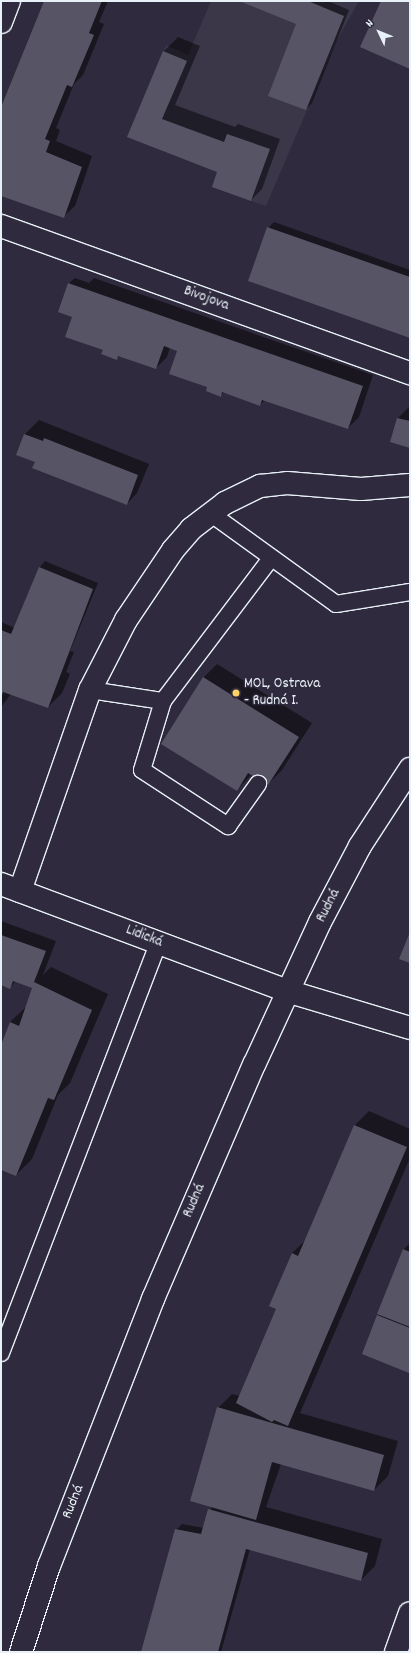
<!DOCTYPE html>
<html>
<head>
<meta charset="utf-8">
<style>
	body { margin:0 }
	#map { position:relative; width:411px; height:1653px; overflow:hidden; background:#2f2a3d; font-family:Dekko,sans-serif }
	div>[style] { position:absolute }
	.built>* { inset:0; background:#3b3749 }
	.shadow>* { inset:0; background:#0007 }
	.building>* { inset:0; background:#575565 }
	.roads { filter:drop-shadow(1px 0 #e8f1f8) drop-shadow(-1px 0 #e8f1f8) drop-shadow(0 1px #e8f1f8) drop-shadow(0 -1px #e8f1f8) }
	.service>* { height:16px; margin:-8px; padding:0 8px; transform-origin:8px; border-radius:8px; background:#2f2a3d }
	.minor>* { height:22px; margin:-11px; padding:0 11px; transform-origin:11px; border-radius:11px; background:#2f2a3d }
	.primary>* { height:22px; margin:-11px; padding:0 11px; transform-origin:11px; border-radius:11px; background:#2f2a3d }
	.dots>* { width:11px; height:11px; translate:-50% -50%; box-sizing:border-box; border:2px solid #2f2a3d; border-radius:50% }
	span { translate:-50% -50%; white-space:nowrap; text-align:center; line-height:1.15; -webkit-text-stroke:3px #2f2a3d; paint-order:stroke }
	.street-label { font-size:15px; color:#e8f1f8 }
	.poi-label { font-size:15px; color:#e8f1f8 }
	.left { translate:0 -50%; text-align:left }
	.frame { position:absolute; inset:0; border:2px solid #e8f1f8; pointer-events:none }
	.north { position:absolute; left:359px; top:12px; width:40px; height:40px; -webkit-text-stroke:3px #2f2a3d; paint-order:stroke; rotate:313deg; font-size:11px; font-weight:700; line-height:16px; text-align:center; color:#e8f1f8 }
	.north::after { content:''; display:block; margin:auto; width:14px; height:18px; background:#e8f1f8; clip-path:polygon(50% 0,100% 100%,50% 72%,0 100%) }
</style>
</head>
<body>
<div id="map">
	<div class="built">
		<div style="clip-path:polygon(211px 1px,359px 1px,337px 40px,266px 206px,212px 187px,217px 172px,127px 137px,166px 45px,188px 55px)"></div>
	</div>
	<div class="shadow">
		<div style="clip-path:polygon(44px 1px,108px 1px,99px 22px,104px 24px,83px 75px,74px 84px,56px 128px,60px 130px,56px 141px,92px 156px,75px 206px,64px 216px,1px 195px,1px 107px)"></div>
		<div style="clip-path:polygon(241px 1px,328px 1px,349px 10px,312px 103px,306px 109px,298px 24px)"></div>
		<div style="clip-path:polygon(178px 37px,200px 46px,175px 105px,235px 127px,238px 124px,280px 139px,262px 189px,251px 200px,218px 171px,128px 136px,164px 51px)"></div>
		<div style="clip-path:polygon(274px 222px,410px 270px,410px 337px,268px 228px)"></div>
		<div style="clip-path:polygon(75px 278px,89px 283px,94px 278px,373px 375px,359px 417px,348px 428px,265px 400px,260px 405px,224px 392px,221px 395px,209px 387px,179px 350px,170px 347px,167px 357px,156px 368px,120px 355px,117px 358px,104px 350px,75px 313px,69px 283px)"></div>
		<div style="clip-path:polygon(410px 406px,410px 447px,391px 441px,398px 418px)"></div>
		<div style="clip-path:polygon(39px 420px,149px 464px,137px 493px,127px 504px,36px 462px,25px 434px)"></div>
		<div style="clip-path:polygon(45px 561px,98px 583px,70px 651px,74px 652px,66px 672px,70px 674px,62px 693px,48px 707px,11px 694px,1px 707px,1px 622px,15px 628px,40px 567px)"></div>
		<div style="clip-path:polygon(217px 664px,312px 723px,282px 770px,268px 784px,252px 774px,237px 790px,203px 678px)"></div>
		<div style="clip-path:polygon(1px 921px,56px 941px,43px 975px,51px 967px,108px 994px,70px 1083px,58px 1095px,32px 1159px,16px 1175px,1px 1169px,1px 1048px,10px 1022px,26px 1007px,33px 988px,16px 981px,10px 987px,1px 984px)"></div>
		<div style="clip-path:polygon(369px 1111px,410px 1129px,410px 1158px,300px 1413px,398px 1441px,388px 1476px,374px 1490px,281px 1464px,266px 1507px,382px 1539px,375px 1566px,361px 1580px,250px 1549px,221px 1652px,142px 1652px,176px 1530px,182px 1524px,204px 1528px,212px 1506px,218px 1408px,232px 1394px,240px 1396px,277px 1308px,292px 1253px,306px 1240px,355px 1125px)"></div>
		<div style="clip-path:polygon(410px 1243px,410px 1371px,409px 1372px,378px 1316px,403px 1250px)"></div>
	</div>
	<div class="building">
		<div style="clip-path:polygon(44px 1px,102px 1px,89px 33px,94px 35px,72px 87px,67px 85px,45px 139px,50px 141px,46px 152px,82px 167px,64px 218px,1px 196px,1px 107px)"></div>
		<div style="clip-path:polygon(239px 1px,308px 1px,344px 16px,306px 110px,268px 96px,296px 24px)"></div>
		<div style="clip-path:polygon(381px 1px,410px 1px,410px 69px,360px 47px)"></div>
		<div style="clip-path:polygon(163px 51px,187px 61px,162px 119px,224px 142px,227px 134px,270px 149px,251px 201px,212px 187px,217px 172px,127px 137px)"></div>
		<div style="clip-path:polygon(267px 227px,410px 277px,410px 338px,248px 281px)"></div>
		<div style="clip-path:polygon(68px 283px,363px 386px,348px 429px,262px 400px,260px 406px,222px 392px,221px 397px,206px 391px,207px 387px,169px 374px,177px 351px,164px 346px,156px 369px,118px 356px,117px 360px,101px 354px,103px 350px,65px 337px,72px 317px,58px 312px)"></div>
		<div style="clip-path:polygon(397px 418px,410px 421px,410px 448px,390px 442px)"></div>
		<div style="clip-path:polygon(24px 434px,43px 441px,44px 438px,138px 475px,127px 505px,32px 468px,35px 462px,16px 455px)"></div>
		<div style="clip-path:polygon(39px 567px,93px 589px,48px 708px,3px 692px,1px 698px,1px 630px,11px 634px)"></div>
		<div style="clip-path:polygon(203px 677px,299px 737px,268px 785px,248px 773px,237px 791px,161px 744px)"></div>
		<div style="clip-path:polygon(410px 932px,410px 963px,399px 959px)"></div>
		<div style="clip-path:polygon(1px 935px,46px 951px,34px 982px,92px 1010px,54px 1100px,48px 1098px,16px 1176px,1px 1170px,1px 1045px,10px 1022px,19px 1026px,32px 988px,13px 981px,10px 989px,1px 985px)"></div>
		<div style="clip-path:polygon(354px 1125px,407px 1147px,288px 1426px,274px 1420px,272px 1422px,236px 1403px,276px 1309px,269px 1306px,292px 1253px,298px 1256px)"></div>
		<div style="clip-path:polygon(403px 1249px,410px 1252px,410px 1327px,377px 1314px)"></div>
		<div style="clip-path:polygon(377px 1315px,410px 1328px,409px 1373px,362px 1354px)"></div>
		<div style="clip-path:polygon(217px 1407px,384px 1455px,374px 1491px,272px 1462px,256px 1520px,190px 1501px)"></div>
		<div style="clip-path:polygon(208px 1509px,368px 1553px,361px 1581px,246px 1549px,218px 1652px,141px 1652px,175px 1529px,201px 1534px)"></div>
	</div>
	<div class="roads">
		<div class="service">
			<div style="left:210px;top:513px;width:155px;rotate:35.8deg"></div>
			<div style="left:336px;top:604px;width:75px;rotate:-9.2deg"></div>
			<div style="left:90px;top:690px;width:74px;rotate:8.6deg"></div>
			<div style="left:163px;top:701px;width:179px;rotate:-52.9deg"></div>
			<div style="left:163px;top:701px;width:72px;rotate:106.9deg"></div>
			<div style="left:142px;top:770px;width:103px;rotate:33.1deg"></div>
			<div style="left:228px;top:826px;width:52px;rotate:-54.5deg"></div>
			<div style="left:1px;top:1353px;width:439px;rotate:-69deg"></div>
		</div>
		<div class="minor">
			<div style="left:1px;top:22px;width:22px;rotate:-69deg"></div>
			<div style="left:1px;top:226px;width:435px;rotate:19.8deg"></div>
			<div style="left:1px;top:884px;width:305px;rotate:20.5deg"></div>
			<div style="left:287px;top:991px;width:128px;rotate:16.7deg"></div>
			<div style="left:20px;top:891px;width:213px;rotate:-70.8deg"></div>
			<div style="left:90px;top:690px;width:79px;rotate:-62.8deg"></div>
			<div style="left:126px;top:620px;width:84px;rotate:-56.1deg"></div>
			<div style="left:173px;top:550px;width:28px;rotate:-49deg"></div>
			<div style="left:191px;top:529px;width:43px;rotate:-37.4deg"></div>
			<div style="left:225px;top:503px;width:39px;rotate:-26deg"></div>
			<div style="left:260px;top:486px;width:27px;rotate:-6deg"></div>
			<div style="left:287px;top:483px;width:74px;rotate:4.6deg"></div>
			<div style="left:361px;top:489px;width:49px;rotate:-4.7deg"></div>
			<div style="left:396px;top:1652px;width:41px;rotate:-70.3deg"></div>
		</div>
		<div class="primary">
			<div style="left:21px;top:1652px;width:90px;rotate:-72deg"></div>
			<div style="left:49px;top:1566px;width:287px;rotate:-68.7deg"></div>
			<div style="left:153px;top:1299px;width:255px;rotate:-66.7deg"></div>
			<div style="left:254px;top:1065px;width:157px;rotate:-65.2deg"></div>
			<div style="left:320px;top:922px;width:86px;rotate:-62.2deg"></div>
			<div style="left:360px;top:846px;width:92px;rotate:-57deg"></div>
		</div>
	</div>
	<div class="dots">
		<div style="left:236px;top:693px;background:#ffd166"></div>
	</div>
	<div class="street-label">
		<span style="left:206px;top:299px;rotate:20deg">Bivojova</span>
		<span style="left:329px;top:906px;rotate:-63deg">Rudná</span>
		<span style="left:144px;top:937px;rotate:21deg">Lidická</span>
		<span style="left:195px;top:1201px;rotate:-67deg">Rudná</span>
		<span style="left:74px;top:1502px;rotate:-68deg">Rudná</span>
	</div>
	<div class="poi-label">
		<span class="left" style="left:244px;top:693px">MOL, Ostrava<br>- Rudná I.</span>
	</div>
	<div class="frame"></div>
	<div class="north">N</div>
</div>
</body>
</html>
